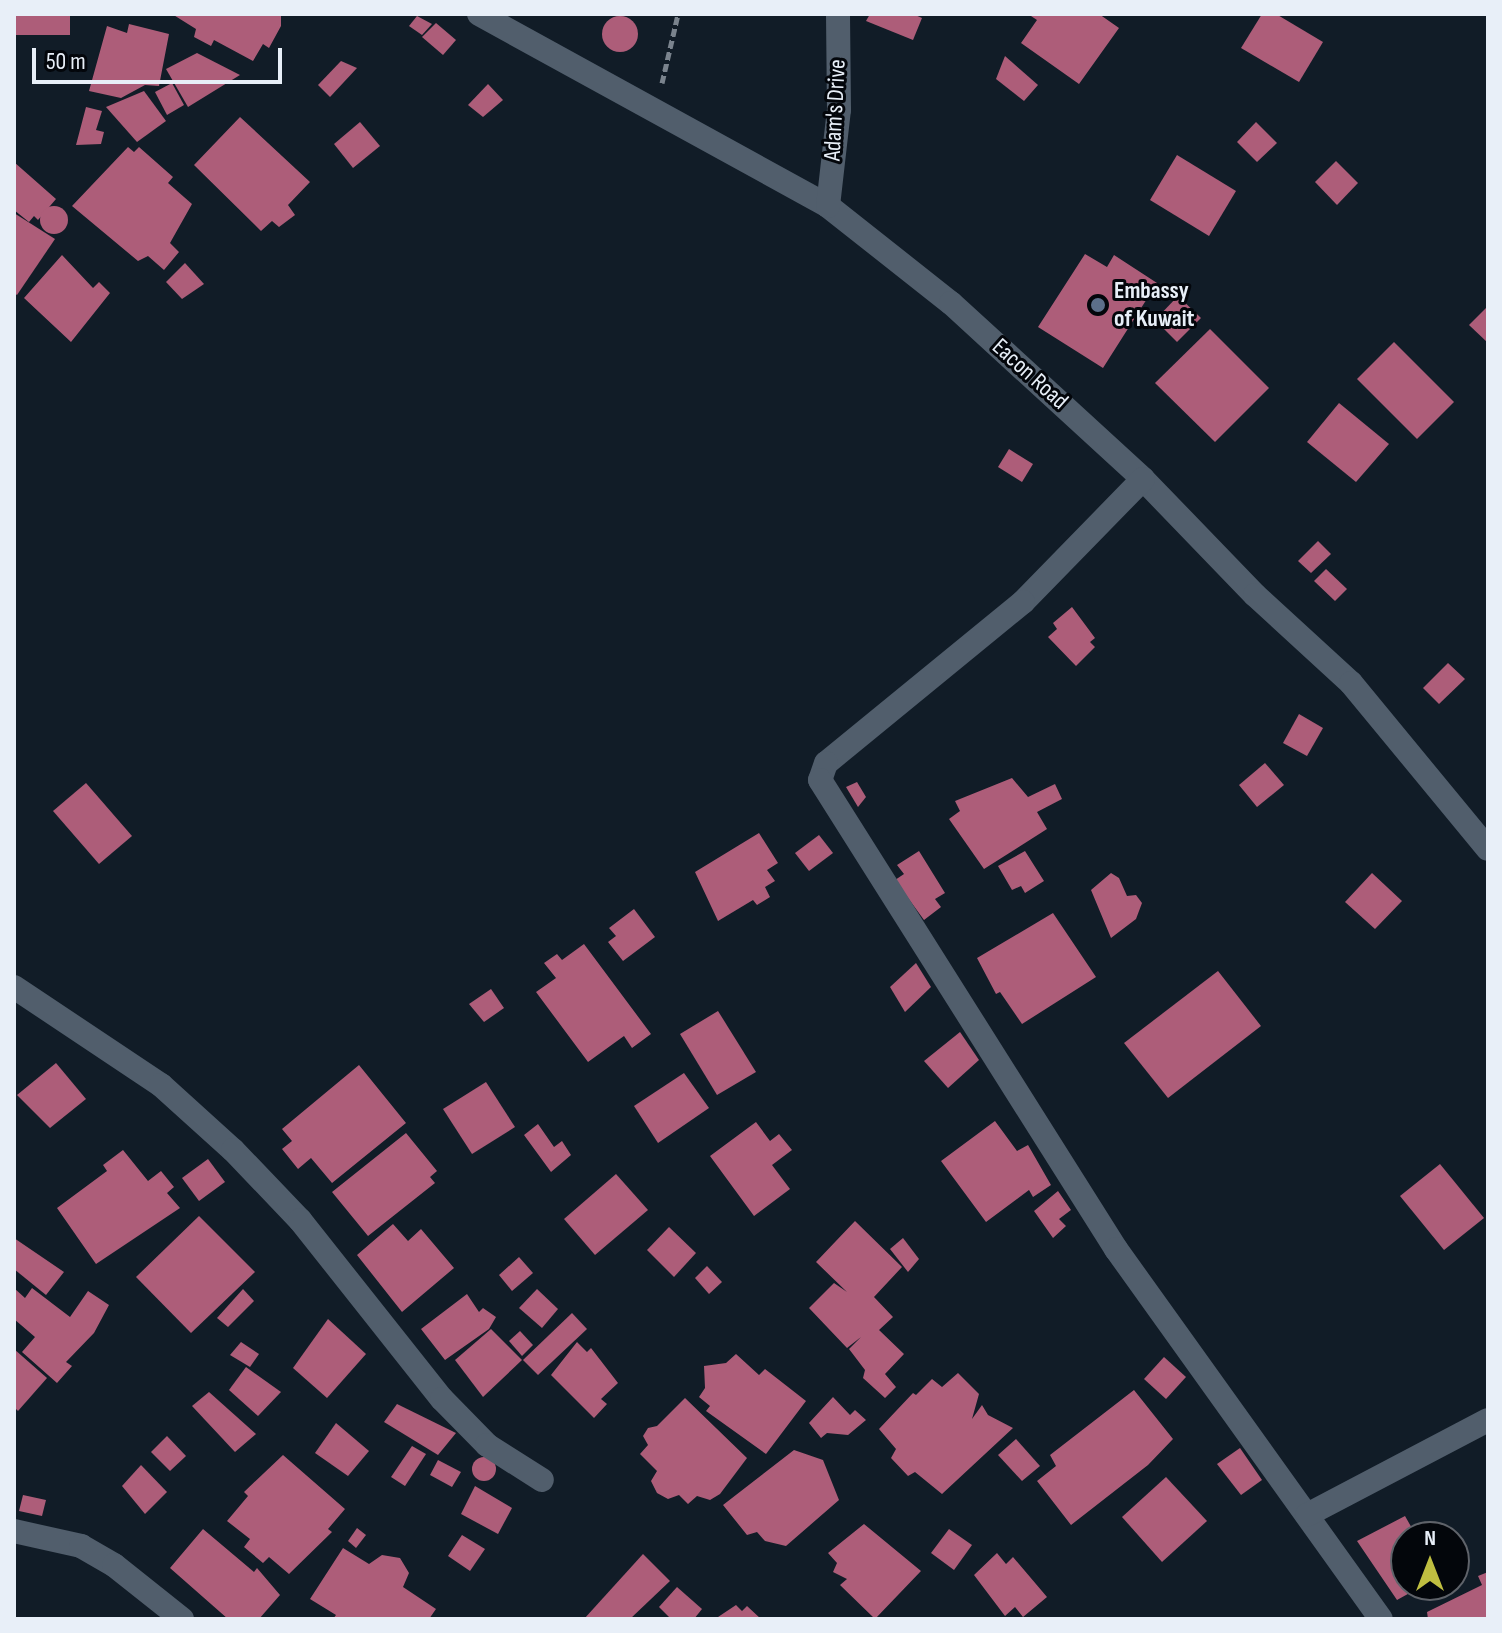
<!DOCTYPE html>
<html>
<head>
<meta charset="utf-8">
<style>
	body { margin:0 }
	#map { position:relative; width:1502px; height:1633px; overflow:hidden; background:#111c27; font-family:"Sofia Sans Condensed",sans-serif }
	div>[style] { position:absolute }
	.building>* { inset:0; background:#ad5d79 }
	.round { border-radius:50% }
	.path>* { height:5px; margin-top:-2.5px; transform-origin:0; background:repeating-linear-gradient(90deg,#7a838d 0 8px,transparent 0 12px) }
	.street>* { height:24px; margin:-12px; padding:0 12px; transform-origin:12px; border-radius:12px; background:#515e6c }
	.dots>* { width:22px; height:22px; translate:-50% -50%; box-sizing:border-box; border:4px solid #03060b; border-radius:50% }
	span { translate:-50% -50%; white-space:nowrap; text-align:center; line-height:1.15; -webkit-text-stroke:6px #03060b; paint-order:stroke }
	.street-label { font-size:24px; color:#e8eff8 }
	.poi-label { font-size:24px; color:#e8eff8; font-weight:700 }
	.left { translate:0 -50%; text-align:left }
	.frame { position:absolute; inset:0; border:16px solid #e8eff8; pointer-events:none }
	.north { position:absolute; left:1390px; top:1521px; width:80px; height:80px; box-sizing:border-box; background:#03060b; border:2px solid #5f636a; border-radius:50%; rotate:0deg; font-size:22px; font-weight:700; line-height:32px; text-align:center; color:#e8eff8 }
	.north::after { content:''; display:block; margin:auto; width:28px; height:36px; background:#bfbe41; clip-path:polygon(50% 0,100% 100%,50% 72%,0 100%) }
	.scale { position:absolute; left:32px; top:48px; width:250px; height:36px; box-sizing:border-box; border:4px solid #e8eff8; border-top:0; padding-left:10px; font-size:24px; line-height:28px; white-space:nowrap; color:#e8eff8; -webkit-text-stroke:6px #03060b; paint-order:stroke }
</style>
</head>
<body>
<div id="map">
	<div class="building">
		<div style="clip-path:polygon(14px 14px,70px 14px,70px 35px,14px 35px)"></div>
		<div style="clip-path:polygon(172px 14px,281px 14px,281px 26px,269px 48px,263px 44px,253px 61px,214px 40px,211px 46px,194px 37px,196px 29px)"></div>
		<div style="clip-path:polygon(870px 14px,913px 14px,922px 18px,913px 40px,866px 21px)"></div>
		<div style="clip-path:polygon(1028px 14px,1099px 14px,1119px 28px,1079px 84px,1021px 43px,1037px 20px)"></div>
		<div style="clip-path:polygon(1262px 14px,1276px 14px,1323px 42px,1299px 82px,1241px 48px)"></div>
		<div style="clip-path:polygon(417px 16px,432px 24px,422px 35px,409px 26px)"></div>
		<div class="round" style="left:602px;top:16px;width:36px;height:36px"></div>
		<div style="clip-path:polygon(436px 23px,456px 40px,443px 55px,422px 37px)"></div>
		<div style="clip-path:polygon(129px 24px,169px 34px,159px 86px,145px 85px,121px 98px,89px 91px,107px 26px,127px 33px)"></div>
		<div style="clip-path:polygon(197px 53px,240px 75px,188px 107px,166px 69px)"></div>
		<div style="clip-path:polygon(1005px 56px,1038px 85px,1024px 101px,996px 79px)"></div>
		<div style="clip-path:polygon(341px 61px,357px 68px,330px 97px,318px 85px)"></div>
		<div style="clip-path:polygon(172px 83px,184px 105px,167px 115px,155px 92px)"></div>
		<div style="clip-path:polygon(488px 84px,503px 100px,483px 117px,468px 105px)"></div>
		<div style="clip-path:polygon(144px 91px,166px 121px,137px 142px,106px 107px)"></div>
		<div style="clip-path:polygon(86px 107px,102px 111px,96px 130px,104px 132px,101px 144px,76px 145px)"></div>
		<div style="clip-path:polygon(240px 117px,310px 182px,288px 205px,295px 215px,279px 227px,272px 221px,261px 231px,194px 165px)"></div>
		<div style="clip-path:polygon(360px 122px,380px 146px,353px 168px,334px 144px)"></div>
		<div style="clip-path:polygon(1256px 122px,1277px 143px,1257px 162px,1237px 142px)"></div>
		<div style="clip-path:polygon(128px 147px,134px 152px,139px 147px,173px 177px,168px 183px,192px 204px,170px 243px,179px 252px,164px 270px,148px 256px,138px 261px,72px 206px)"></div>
		<div style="clip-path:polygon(1177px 155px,1236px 191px,1209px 236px,1150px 200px)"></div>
		<div style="clip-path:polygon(1336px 161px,1358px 183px,1337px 205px,1315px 182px)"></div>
		<div style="clip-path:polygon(14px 162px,56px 199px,38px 220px,34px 216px,29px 222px,14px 210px)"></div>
		<div class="round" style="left:40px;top:206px;width:28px;height:28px"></div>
		<div style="clip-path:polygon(14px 213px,55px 239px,17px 295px,14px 293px)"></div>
		<div style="clip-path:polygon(1085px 254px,1107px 267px,1114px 255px,1157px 283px,1103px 368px,1038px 327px)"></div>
		<div style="clip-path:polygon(62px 255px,93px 288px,99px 282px,110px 293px,71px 342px,24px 298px)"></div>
		<div style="clip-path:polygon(185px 263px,204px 284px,182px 299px,166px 282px)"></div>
		<div style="clip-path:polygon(1178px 296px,1201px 318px,1177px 342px,1155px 320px)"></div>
		<div style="clip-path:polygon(1488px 306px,1488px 343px,1469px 325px)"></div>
		<div style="clip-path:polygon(1210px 329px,1269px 388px,1215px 442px,1155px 383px)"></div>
		<div style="clip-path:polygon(1394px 342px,1454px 402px,1417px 439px,1357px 379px)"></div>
		<div style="clip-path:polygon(1339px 403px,1389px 444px,1356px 482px,1307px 442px)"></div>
		<div style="clip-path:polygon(1009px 449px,1033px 464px,1022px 482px,998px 467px)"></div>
		<div style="clip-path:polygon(1318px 541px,1331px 554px,1311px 573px,1298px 561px)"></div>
		<div style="clip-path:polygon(1326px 569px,1347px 589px,1335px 601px,1314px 581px)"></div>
		<div style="clip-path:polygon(1072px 607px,1095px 638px,1090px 642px,1095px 647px,1076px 666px,1048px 637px,1057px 629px,1053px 623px)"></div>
		<div style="clip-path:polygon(1448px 663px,1465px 679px,1439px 704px,1423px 688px)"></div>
		<div style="clip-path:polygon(1299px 714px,1323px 728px,1307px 756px,1283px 743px)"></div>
		<div style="clip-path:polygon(1265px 763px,1284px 785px,1257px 807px,1239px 785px)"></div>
		<div style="clip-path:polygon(1012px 778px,1028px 797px,1055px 784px,1062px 799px,1037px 812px,1047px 829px,984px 869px,949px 819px,960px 811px,955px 801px)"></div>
		<div style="clip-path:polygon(857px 782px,866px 797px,858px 807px,846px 787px)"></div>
		<div style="clip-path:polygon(86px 783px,132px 836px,99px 864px,53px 811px)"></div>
		<div style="clip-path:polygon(759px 833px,778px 863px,767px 870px,775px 881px,765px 887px,770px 897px,757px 905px,753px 900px,718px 921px,695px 872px)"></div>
		<div style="clip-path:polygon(819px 835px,833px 853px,809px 871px,795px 853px)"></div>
		<div style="clip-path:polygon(919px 851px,945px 893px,935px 899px,941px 907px,924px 920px,895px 880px,904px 874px,897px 865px)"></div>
		<div style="clip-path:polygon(1025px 851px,1044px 881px,1025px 893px,1021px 886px,1012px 890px,998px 866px)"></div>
		<div style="clip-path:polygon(1111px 873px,1119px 878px,1127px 896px,1136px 895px,1142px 903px,1136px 919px,1111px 938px,1091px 890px)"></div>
		<div style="clip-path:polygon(1372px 873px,1402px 901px,1375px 929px,1345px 902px)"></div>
		<div style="clip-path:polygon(634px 909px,655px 937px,623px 961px,608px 942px,616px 936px,609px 928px)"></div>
		<div style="clip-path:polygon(1053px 913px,1096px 977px,1022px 1024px,1000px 992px,996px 994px,977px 958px)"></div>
		<div style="clip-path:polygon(584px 944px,651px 1034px,632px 1048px,624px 1036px,588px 1062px,536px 992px,556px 978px,544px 963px,557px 954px,562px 960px)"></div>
		<div style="clip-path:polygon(916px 963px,931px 987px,905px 1012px,890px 987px)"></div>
		<div style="clip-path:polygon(1218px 971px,1261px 1026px,1168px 1098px,1124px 1043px)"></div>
		<div style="clip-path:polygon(491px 989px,504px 1008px,484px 1022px,469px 1004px)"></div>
		<div style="clip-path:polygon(718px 1011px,756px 1072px,717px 1095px,680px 1034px)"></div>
		<div style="clip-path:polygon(960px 1032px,979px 1060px,948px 1088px,924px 1061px)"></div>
		<div style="clip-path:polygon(56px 1063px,86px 1099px,50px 1128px,17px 1095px)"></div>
		<div style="clip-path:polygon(359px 1065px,406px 1123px,332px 1183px,311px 1158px,298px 1169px,282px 1149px,292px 1141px,282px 1129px)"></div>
		<div style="clip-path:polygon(684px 1073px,709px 1108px,658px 1143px,634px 1106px)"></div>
		<div style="clip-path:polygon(486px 1082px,515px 1127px,472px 1154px,443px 1109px)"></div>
		<div style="clip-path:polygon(995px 1121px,1017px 1151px,1028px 1145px,1051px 1185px,1033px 1197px,1029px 1190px,986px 1222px,941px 1161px)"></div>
		<div style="clip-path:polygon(756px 1122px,770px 1141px,779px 1134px,792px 1150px,772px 1165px,790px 1189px,754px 1216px,710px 1156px)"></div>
		<div style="clip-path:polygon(538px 1124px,554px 1147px,562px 1141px,571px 1155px,551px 1172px,524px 1135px)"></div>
		<div style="clip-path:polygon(406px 1133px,437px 1171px,430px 1177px,435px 1183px,368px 1236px,332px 1192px)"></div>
		<div style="clip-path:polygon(123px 1150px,148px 1181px,161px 1171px,174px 1187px,167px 1193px,180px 1208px,96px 1264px,57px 1208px,107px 1171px,103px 1165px)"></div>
		<div style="clip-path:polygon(208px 1159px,225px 1182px,199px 1201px,182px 1178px)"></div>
		<div style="clip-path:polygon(1440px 1164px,1484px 1218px,1444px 1250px,1400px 1196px)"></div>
		<div style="clip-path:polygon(616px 1174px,648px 1210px,595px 1255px,564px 1219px)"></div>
		<div style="clip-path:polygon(1058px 1191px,1071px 1210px,1059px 1219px,1066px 1226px,1053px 1238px,1034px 1211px)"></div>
		<div style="clip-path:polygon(199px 1216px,255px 1272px,191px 1333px,136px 1277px)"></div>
		<div style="clip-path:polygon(855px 1221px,902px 1267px,874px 1297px,893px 1317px,879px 1330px,904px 1354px,885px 1374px,896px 1387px,885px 1398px,863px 1378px,865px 1370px,849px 1349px,861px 1337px,847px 1348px,809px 1308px,834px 1283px,847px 1292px,816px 1262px)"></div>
		<div style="clip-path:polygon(393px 1224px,408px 1241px,421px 1229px,454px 1268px,402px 1312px,357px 1255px)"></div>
		<div style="clip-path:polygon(669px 1227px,696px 1253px,674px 1277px,647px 1250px)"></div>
		<div style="clip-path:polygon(14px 1238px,64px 1272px,46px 1295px,14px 1269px)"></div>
		<div style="clip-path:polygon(903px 1238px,919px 1259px,908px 1272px,890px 1249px)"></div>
		<div style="clip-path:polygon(519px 1257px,533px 1273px,512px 1291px,499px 1275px)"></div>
		<div style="clip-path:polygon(707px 1266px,722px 1282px,709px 1294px,695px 1278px)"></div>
		<div style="clip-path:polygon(14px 1288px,25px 1298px,32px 1288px,70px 1317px,88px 1291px,109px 1305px,94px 1333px,66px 1362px,72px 1366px,57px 1383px,22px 1352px,35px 1337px,14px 1319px)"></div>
		<div style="clip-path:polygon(243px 1289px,254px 1301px,228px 1327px,217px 1318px)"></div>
		<div style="clip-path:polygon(537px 1289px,558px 1309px,542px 1328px,519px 1308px)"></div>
		<div style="clip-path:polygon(467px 1294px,479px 1312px,483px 1308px,496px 1317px,489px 1329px,445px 1360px,421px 1329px)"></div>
		<div style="clip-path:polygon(572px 1313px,587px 1329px,538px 1375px,523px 1360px)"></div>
		<div style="clip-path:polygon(328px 1319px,366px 1354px,327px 1398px,293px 1368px)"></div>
		<div style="clip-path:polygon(491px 1329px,522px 1360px,483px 1397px,455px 1360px)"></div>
		<div style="clip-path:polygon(520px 1331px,533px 1345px,522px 1356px,509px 1341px)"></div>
		<div style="clip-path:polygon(241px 1342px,259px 1354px,250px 1367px,230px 1355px)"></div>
		<div style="clip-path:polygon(577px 1342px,587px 1352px,591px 1348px,618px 1383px,601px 1399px,607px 1404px,594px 1418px,551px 1375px)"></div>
		<div style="clip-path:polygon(14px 1349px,47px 1378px,18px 1411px,14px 1407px)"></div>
		<div style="clip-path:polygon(736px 1354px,759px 1375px,765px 1369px,806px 1401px,766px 1454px,706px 1411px,710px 1406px,699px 1397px,705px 1388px,704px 1366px,726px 1363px)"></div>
		<div style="clip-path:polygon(1164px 1357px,1186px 1377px,1166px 1399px,1144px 1379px)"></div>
		<div style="clip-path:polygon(246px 1367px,281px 1392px,258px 1416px,229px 1390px)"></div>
		<div style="clip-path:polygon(958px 1373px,979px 1394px,972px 1419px,982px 1405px,988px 1415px,1013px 1428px,942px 1494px,915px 1472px,908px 1476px,891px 1458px,896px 1449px,879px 1429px,913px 1393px,916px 1395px,932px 1379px,942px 1387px)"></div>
		<div style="clip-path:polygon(1134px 1390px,1173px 1439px,1148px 1465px,1071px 1525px,1037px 1481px,1056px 1466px,1050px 1455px)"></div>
		<div style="clip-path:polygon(209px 1392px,256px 1434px,235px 1452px,192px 1406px)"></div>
		<div style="clip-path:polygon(833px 1397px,850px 1415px,855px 1410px,866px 1420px,848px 1435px,827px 1433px,821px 1438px,809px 1423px)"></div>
		<div style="clip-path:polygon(685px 1398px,747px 1458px,720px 1494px,710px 1500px,697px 1496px,688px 1504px,679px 1495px,668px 1499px,657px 1493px,651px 1481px,657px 1471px,640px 1454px,648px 1445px,643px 1436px,648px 1428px,657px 1426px)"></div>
		<div style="clip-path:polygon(397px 1404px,456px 1433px,438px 1455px,384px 1422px)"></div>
		<div style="clip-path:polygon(336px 1423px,369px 1451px,348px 1476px,315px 1453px)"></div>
		<div style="clip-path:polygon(167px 1436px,186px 1456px,170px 1471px,151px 1452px)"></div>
		<div style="clip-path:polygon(1016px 1439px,1040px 1466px,1022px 1481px,998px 1455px)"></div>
		<div style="clip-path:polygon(412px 1446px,426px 1454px,405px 1486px,391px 1477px)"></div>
		<div style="clip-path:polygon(1240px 1448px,1262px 1480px,1241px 1495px,1217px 1464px)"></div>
		<div style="clip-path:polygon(794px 1450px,823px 1460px,839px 1500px,786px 1546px,765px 1541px,757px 1532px,747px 1535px,723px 1505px)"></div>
		<div style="clip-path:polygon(283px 1455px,345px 1509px,328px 1529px,332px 1532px,289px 1574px,269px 1557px,263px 1563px,244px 1547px,250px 1539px,227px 1521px,248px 1496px,244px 1492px)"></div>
		<div class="round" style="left:472px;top:1457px;width:24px;height:24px"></div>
		<div style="clip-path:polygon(438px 1460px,461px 1472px,452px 1487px,430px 1475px)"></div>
		<div style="clip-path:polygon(141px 1465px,167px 1492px,145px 1514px,122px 1486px)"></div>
		<div style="clip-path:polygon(1166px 1477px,1207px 1521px,1162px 1562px,1122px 1517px)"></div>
		<div style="clip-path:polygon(475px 1486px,512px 1508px,498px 1534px,461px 1514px)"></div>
		<div style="clip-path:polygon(23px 1495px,46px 1500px,42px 1516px,19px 1511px)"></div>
		<div style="clip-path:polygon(1405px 1516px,1417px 1537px,1406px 1537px,1406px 1585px,1424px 1585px,1397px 1600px,1357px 1541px)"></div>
		<div style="clip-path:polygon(864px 1524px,921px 1571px,875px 1619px,840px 1585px,847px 1579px,833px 1572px,837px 1563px,828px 1553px)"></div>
		<div style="clip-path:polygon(357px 1528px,366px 1535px,356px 1548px,348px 1541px)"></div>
		<div style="clip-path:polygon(203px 1529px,254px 1572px,257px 1568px,280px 1595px,259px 1619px,228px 1619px,170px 1568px)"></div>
		<div style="clip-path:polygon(949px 1529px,972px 1545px,954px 1570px,931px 1553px)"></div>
		<div style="clip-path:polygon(462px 1535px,485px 1549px,470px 1571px,448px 1556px)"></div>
		<div style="clip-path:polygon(343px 1548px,369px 1564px,382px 1555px,400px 1558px,409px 1573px,403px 1587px,436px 1609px,429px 1619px,333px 1619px,336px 1615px,310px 1599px)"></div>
		<div style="clip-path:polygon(997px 1553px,1006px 1564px,1013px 1557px,1047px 1597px,1023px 1617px,1015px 1607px,1005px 1616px,974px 1575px)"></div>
		<div style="clip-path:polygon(643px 1554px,670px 1581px,630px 1619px,584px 1619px)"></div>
		<div style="clip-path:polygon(1488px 1572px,1488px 1619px,1428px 1619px,1427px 1612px,1482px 1585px,1478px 1576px)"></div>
		<div style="clip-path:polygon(677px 1587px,702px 1609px,694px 1619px,671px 1619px,659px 1607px)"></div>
		<div style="clip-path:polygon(736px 1605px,742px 1611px,747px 1606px,761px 1619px,715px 1619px)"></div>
	</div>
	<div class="path">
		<div style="left:662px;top:83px;width:71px;rotate:-76.9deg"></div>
	</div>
	<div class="street">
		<div style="left:479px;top:14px;width:398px;rotate:28.8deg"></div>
		<div style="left:828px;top:206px;width:157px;rotate:38.3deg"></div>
		<div style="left:951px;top:303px;width:260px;rotate:42.5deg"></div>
		<div style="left:1143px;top:479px;width:161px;rotate:46deg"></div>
		<div style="left:1255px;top:595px;width:130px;rotate:42.5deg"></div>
		<div style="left:1351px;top:683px;width:215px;rotate:50.5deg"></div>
		<div style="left:828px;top:206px;width:97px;rotate:-83.5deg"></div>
		<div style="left:839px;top:110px;width:96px;rotate:-90.6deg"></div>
		<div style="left:1143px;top:479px;width:172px;rotate:134.3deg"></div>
		<div style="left:1023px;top:602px;width:254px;rotate:140.7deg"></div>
		<div style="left:826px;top:763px;width:18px;rotate:109deg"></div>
		<div style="left:820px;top:780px;width:555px;rotate:57.74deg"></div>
		<div style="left:1116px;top:1249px;width:455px;rotate:54.4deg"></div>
		<div style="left:14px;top:987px;width:177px;rotate:33.7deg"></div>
		<div style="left:161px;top:1085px;width:97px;rotate:42.1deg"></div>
		<div style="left:233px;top:1150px;width:97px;rotate:46.3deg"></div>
		<div style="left:300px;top:1220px;width:228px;rotate:51.6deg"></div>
		<div style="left:442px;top:1399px;width:64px;rotate:45.6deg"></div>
		<div style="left:487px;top:1445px;width:65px;rotate:32.5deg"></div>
		<div style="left:1307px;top:1515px;width:204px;rotate:-27.7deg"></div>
		<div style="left:14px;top:1531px;width:69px;rotate:12.6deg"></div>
		<div style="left:81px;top:1546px;width:38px;rotate:30deg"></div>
		<div style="left:114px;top:1565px;width:87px;rotate:38.5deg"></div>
	</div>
	<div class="dots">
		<div style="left:1098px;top:305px;background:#5c6f8a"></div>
	</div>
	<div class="street-label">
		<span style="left:835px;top:110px;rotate:-87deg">Adam's Drive</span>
		<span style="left:1030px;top:374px;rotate:42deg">Eacon Road</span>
	</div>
	<div class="poi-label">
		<span class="left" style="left:1114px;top:305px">Embassy<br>of Kuwait</span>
	</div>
	<div class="frame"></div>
	<div class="north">N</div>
	<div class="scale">50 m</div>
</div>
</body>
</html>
